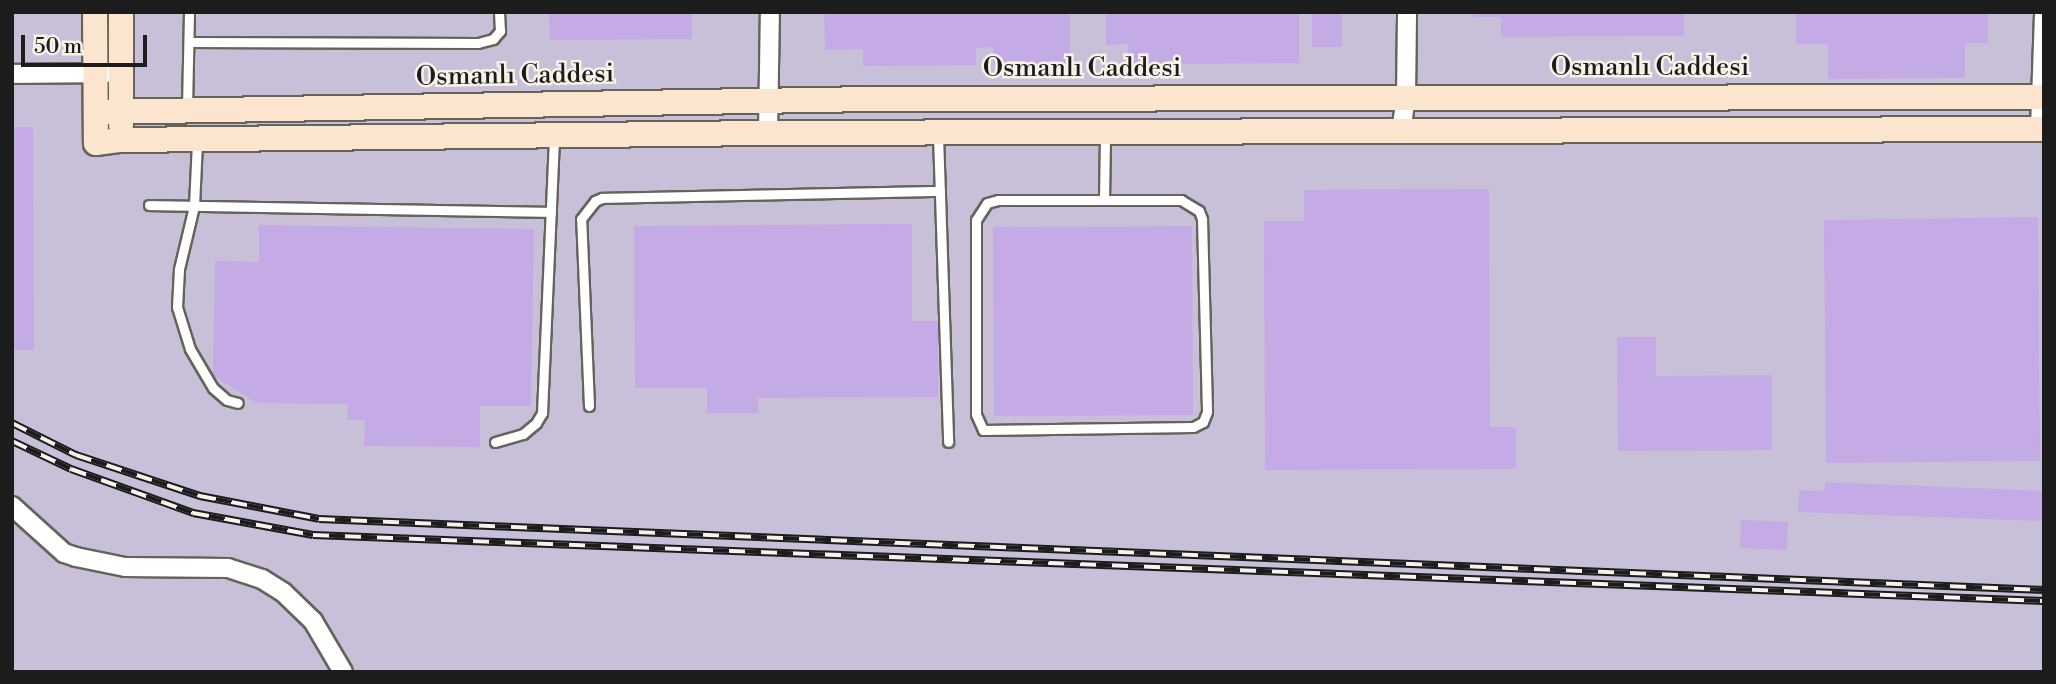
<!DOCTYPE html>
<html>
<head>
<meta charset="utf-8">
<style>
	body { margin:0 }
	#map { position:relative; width:2056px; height:684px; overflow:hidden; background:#efe7ce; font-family:"Libre Bodoni",serif }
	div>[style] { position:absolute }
	.industrial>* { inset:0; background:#c8bfd8 }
	.building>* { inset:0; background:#c4abe6 }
	.roads { filter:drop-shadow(2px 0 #66635a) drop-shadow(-2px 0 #66635a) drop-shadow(0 2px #66635a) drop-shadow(0 -2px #66635a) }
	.lane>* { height:9px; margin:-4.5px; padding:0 4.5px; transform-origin:4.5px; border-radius:4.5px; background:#fff }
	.street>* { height:18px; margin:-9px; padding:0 9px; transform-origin:9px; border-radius:9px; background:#fff }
	.secondary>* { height:24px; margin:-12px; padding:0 12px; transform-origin:12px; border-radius:12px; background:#fbe5cf }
	.rail>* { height:8px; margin-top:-4px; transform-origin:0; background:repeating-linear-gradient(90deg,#f7f3e8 0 16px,#1c1c1c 0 32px); box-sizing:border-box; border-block:2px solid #1c1c1c }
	span { translate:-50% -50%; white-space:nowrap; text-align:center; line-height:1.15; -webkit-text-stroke:5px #f7f3e8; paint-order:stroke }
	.street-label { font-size:26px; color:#1c1c1c }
	.frame { position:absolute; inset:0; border:14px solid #1c1c1c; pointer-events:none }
	.scale { position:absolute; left:21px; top:35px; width:126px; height:32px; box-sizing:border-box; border:4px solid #1c1c1c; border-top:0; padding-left:9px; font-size:21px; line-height:24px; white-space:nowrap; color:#1c1c1c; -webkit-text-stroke:5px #f7f3e8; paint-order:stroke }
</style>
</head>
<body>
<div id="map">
	<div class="industrial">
		<div style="clip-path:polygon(12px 12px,2044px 12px,2044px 672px,12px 672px)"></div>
	</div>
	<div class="building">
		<div style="clip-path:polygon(549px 12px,692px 12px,692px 39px,550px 40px)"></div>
		<div style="clip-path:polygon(824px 12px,1070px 12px,1070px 64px,993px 65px,993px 47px,976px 48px,976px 65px,863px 66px,863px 49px,825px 50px)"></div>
		<div style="clip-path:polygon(1106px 12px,1299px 12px,1299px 63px,1128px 64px,1128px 44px,1106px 45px)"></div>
		<div style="clip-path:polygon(1312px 12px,1342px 12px,1342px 47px,1312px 47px)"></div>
		<div style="clip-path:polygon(1473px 12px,1684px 12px,1684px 36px,1501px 37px,1501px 17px,1473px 17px)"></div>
		<div style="clip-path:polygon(1796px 12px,1988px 12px,1988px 43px,1965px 43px,1965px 78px,1828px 79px,1828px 44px,1796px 44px)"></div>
		<div style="clip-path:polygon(12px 127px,33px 127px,34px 350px,12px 350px)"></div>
		<div style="clip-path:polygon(1489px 189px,1490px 427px,1516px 427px,1516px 469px,1265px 470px,1264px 221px,1304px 221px,1304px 190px)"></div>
		<div style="clip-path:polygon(2038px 217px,2040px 461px,1826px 463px,1824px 220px)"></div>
		<div style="clip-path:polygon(912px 224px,912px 321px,938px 321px,938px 397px,758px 398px,758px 413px,707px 413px,707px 388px,635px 388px,634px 226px)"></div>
		<div style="clip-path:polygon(259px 225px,534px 229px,531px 406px,480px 406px,480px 447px,364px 446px,365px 420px,347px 420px,348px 404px,256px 403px,213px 375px,215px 261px,259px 262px)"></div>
		<div style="clip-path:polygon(1192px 226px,1193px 415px,994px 416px,993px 227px)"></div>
		<div style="clip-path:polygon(1617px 337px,1656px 337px,1656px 376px,1772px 375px,1772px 450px,1618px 451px)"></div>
		<div style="clip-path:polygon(1825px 482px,2044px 491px,2044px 521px,1798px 512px,1799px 490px,1825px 491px)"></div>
		<div style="clip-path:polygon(1741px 520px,1788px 522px,1787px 550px,1740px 548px)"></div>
	</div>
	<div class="roads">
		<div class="lane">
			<div style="left:189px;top:42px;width:289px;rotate:0.2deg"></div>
			<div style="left:478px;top:43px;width:16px;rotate:-15deg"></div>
			<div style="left:493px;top:39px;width:11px;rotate:-49deg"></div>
			<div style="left:500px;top:31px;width:19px;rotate:-93deg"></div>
			<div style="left:187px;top:108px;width:96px;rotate:-88.8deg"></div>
			<div style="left:938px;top:135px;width:307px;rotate:88.1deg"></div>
			<div style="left:197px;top:142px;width:64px;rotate:92.7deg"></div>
			<div style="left:194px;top:206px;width:65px;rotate:103.4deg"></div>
			<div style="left:179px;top:269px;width:38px;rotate:93deg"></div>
			<div style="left:177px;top:307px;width:44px;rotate:72.8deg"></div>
			<div style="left:190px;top:349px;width:45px;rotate:59.5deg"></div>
			<div style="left:213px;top:388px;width:18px;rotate:41deg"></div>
			<div style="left:227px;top:400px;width:11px;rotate:15deg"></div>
			<div style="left:998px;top:200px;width:183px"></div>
			<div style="left:1181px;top:200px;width:21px;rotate:31deg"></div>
			<div style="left:1199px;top:211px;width:9px;rotate:69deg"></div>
			<div style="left:1202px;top:219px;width:193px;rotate:88.5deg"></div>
			<div style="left:1207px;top:412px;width:11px;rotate:112deg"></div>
			<div style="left:1203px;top:422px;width:11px;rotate:153deg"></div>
			<div style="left:1193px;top:427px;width:210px;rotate:179.2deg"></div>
			<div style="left:983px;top:430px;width:17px;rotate:-114deg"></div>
			<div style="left:976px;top:414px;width:194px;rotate:-90deg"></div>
			<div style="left:976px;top:220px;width:20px;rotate:-57deg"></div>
			<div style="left:987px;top:203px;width:11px;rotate:-15deg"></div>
			<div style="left:1104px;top:200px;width:65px;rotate:-89.1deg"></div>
			<div style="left:149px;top:205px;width:402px;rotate:1deg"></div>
			<div style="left:589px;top:406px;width:187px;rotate:-92.4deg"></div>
			<div style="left:581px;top:219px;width:23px;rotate:-52deg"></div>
			<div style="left:595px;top:201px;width:8px;rotate:-23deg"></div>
			<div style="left:602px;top:198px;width:338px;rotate:-1.2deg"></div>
			<div style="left:495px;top:442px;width:29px;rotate:-16deg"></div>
			<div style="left:523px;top:434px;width:17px;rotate:-40deg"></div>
			<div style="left:536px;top:423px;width:12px;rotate:-59deg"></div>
			<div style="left:542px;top:413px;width:275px;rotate:-87.5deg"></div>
		</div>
		<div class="street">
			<div style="left:12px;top:74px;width:95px;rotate:-0.6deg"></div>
			<div style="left:2040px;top:129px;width:117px;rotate:-88deg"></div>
			<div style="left:1401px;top:132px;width:35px;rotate:-82deg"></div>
			<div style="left:1406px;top:97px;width:85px;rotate:-89.3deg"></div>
			<div style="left:768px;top:133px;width:121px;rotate:-89.1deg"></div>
			<div style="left:12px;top:506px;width:70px;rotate:42.1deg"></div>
			<div style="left:64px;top:553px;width:13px;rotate:18deg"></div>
			<div style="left:76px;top:557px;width:50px;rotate:11.5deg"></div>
			<div style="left:125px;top:567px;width:103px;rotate:0.6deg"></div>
			<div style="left:228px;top:568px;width:36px;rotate:18deg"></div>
			<div style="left:262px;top:579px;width:25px;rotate:32deg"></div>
			<div style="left:283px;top:592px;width:42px;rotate:44deg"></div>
			<div style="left:313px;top:621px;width:59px;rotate:59.5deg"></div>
		</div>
		<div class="secondary">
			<div style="left:95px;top:12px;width:131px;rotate:89.6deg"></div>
			<div style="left:96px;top:143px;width:25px;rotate:-7deg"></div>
			<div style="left:121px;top:140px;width:647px;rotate:-0.62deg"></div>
			<div style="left:768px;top:133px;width:1276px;rotate:-0.18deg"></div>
			<div style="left:96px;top:112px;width:775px;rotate:-0.96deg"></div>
			<div style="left:871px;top:99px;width:1173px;rotate:-0.1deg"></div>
			<div style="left:121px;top:125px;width:113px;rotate:-90deg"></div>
		</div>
	</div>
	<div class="rail">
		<div style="left:12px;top:423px;width:72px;rotate:26.6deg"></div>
		<div style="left:76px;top:455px;width:131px;rotate:18.3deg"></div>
		<div style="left:200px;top:496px;width:121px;rotate:10.9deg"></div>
		<div style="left:319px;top:519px;width:1726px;rotate:2.36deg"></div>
		<div style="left:12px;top:441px;width:65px;rotate:25.4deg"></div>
		<div style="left:71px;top:469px;width:130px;rotate:19.8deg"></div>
		<div style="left:193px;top:513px;width:122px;rotate:10.4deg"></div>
		<div style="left:313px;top:535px;width:1732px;rotate:2.18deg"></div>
	</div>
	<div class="street-label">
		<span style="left:1650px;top:68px">Osmanlı Caddesi</span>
		<span style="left:1082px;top:69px">Osmanlı Caddesi</span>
		<span style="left:515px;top:76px;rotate:-1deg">Osmanlı Caddesi</span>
	</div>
	<div class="frame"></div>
	<div class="scale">50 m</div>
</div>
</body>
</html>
